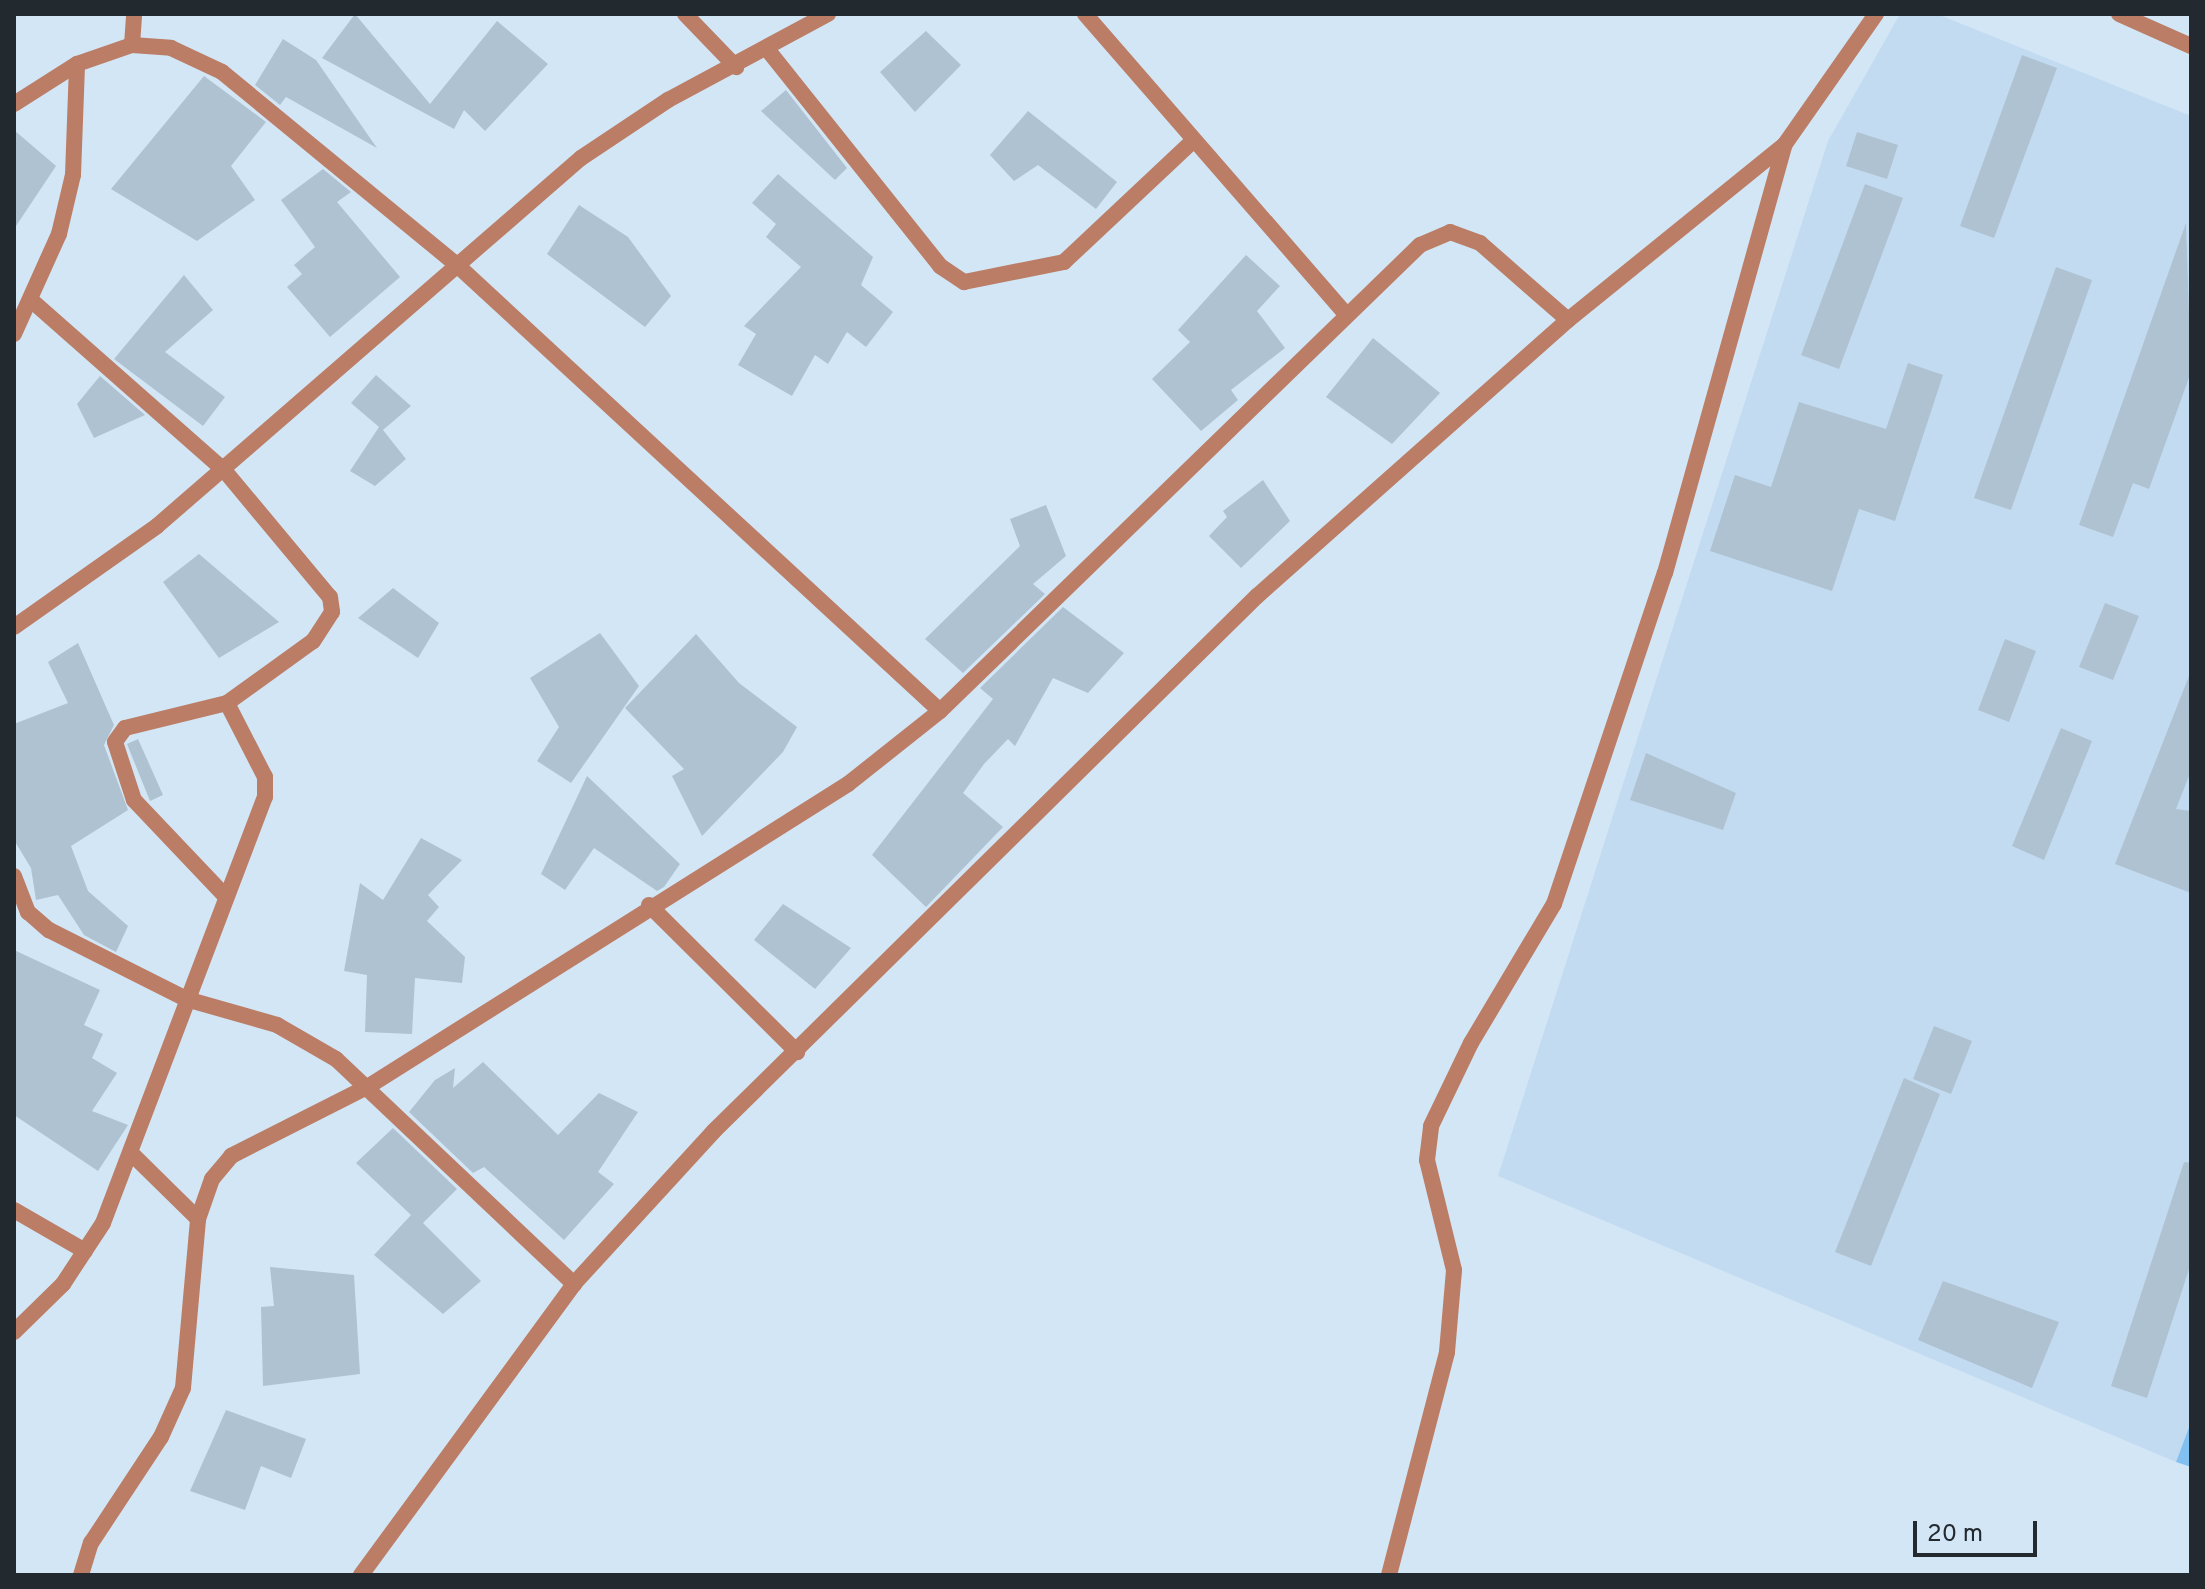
<!DOCTYPE html>
<html>
<head>
<meta charset="utf-8">
<style>
	body { margin:0 }
	#map { position:relative; width:2205px; height:1589px; overflow:hidden; background:#d3e6f6; font-family:Overpass,sans-serif }
	div>[style] { position:absolute }
	.built>* { inset:0; background:#c3dbf1 }
	.green>* { inset:0; background:#83c0f2 }
	.building>* { inset:0; background:#afc2d1 }
	.minor>* { height:16px; margin:-8px; padding:0 8px; transform-origin:8px; border-radius:8px; background:#bb7d65 }
	span { translate:-50% -50%; white-space:nowrap; text-align:center; line-height:1.15; -webkit-text-stroke:7px #d3e6f6; paint-order:stroke }
	.frame { position:absolute; inset:0; border:16px solid #22292f; pointer-events:none }
	.scale { position:absolute; left:1913px; top:1521px; width:124px; height:36px; box-sizing:border-box; border:4px solid #22292f; border-top:0; padding-left:10px; font-size:24px; line-height:28px; white-space:nowrap; color:#22292f; -webkit-text-stroke:6px #d3e6f6; paint-order:stroke }
</style>
</head>
<body>
<div id="map">
	<div class="built">
		<div style="clip-path:polygon(1900px 14px,1937px 14px,2191px 116px,2191px 1422px,2176px 1462px,1498px 1176px,1828px 141px)"></div>
	</div>
	<div class="green">
		<div style="clip-path:polygon(2191px 1422px,2191px 1467px,2176px 1462px)"></div>
	</div>
	<div class="building">
		<div style="clip-path:polygon(355px 14px,430px 104px,497px 21px,548px 64px,485px 131px,464px 110px,454px 129px,322px 58px)"></div>
		<div style="clip-path:polygon(926px 31px,961px 65px,915px 112px,880px 72px)"></div>
		<div style="clip-path:polygon(283px 39px,316px 60px,377px 148px,286px 97px,280px 105px,255px 85px)"></div>
		<div style="clip-path:polygon(2022px 55px,2057px 68px,1994px 238px,1960px 226px)"></div>
		<div style="clip-path:polygon(204px 76px,266px 122px,231px 166px,255px 200px,197px 241px,111px 189px)"></div>
		<div style="clip-path:polygon(786px 90px,847px 168px,835px 180px,761px 111px)"></div>
		<div style="clip-path:polygon(1028px 111px,1117px 182px,1096px 209px,1038px 165px,1014px 181px,990px 155px)"></div>
		<div style="clip-path:polygon(14px 130px,56px 166px,14px 229px)"></div>
		<div style="clip-path:polygon(1857px 132px,1898px 145px,1887px 179px,1846px 166px)"></div>
		<div style="clip-path:polygon(323px 169px,351px 192px,337px 202px,400px 277px,330px 337px,287px 287px,302px 274px,294px 265px,315px 247px,281px 200px)"></div>
		<div style="clip-path:polygon(778px 174px,873px 257px,861px 285px,893px 312px,866px 347px,847px 332px,828px 364px,815px 355px,792px 396px,738px 365px,756px 334px,744px 326px,801px 267px,766px 237px,776px 224px,752px 203px)"></div>
		<div style="clip-path:polygon(1865px 184px,1903px 198px,1839px 369px,1801px 355px)"></div>
		<div style="clip-path:polygon(579px 205px,628px 237px,671px 296px,645px 327px,547px 254px)"></div>
		<div style="clip-path:polygon(2186px 223px,2191px 372px,2149px 489px,2133px 483px,2113px 537px,2079px 525px)"></div>
		<div style="clip-path:polygon(1246px 255px,1280px 286px,1257px 311px,1285px 348px,1231px 390px,1238px 400px,1201px 431px,1152px 379px,1190px 342px,1178px 330px)"></div>
		<div style="clip-path:polygon(2056px 267px,2092px 280px,2011px 510px,1974px 498px)"></div>
		<div style="clip-path:polygon(184px 275px,213px 310px,165px 352px,225px 397px,203px 426px,114px 359px)"></div>
		<div style="clip-path:polygon(1373px 338px,1440px 393px,1392px 444px,1326px 397px)"></div>
		<div style="clip-path:polygon(1908px 363px,1943px 375px,1895px 521px,1859px 509px,1832px 591px,1710px 551px,1735px 475px,1771px 487px,1799px 402px,1886px 429px)"></div>
		<div style="clip-path:polygon(376px 375px,411px 406px,383px 430px,406px 459px,375px 486px,350px 471px,379px 427px,351px 403px)"></div>
		<div style="clip-path:polygon(100px 376px,145px 415px,94px 438px,77px 404px)"></div>
		<div style="clip-path:polygon(1263px 480px,1290px 521px,1241px 568px,1209px 536px,1227px 517px,1223px 511px)"></div>
		<div style="clip-path:polygon(1046px 505px,1066px 556px,1033px 584px,1045px 594px,963px 673px,925px 639px,1020px 546px,1010px 519px)"></div>
		<div style="clip-path:polygon(199px 554px,279px 622px,219px 658px,163px 582px)"></div>
		<div style="clip-path:polygon(393px 588px,439px 623px,418px 658px,358px 618px)"></div>
		<div style="clip-path:polygon(2105px 603px,2139px 616px,2113px 680px,2079px 667px)"></div>
		<div style="clip-path:polygon(1063px 607px,1124px 653px,1088px 693px,1053px 678px,1015px 746px,1008px 739px,984px 764px,963px 793px,1003px 827px,926px 907px,872px 855px,993px 699px,980px 688px)"></div>
		<div style="clip-path:polygon(600px 633px,639px 686px,571px 783px,537px 761px,559px 727px,530px 678px)"></div>
		<div style="clip-path:polygon(696px 634px,739px 683px,797px 727px,783px 752px,702px 836px,672px 776px,684px 769px,625px 708px)"></div>
		<div style="clip-path:polygon(2005px 639px,2036px 651px,2009px 722px,1978px 710px)"></div>
		<div style="clip-path:polygon(78px 643px,114px 725px,104px 745px,128px 810px,71px 846px,88px 891px,128px 926px,116px 952px,84px 935px,58px 895px,36px 900px,31px 868px,14px 840px,14px 724px,68px 703px,48px 662px)"></div>
		<div style="clip-path:polygon(2189px 676px,2191px 771px,2176px 809px,2191px 811px,2191px 893px,2115px 864px)"></div>
		<div style="clip-path:polygon(2061px 728px,2092px 741px,2044px 860px,2012px 846px)"></div>
		<div style="clip-path:polygon(138px 739px,163px 795px,150px 801px,127px 744px)"></div>
		<div style="clip-path:polygon(1646px 753px,1736px 793px,1723px 830px,1630px 800px)"></div>
		<div style="clip-path:polygon(587px 776px,680px 864px,664px 887px,657px 891px,594px 848px,565px 890px,541px 874px)"></div>
		<div style="clip-path:polygon(421px 838px,462px 860px,428px 895px,439px 907px,427px 921px,465px 957px,462px 983px,415px 978px,412px 1034px,365px 1032px,367px 975px,344px 971px,360px 883px,383px 900px)"></div>
		<div style="clip-path:polygon(783px 904px,851px 948px,815px 989px,754px 940px)"></div>
		<div style="clip-path:polygon(14px 950px,100px 990px,84px 1025px,103px 1034px,92px 1058px,117px 1073px,92px 1111px,128px 1125px,98px 1171px,14px 1115px)"></div>
		<div style="clip-path:polygon(1934px 1026px,1972px 1041px,1951px 1094px,1913px 1079px)"></div>
		<div style="clip-path:polygon(483px 1062px,558px 1135px,599px 1093px,638px 1112px,598px 1172px,614px 1184px,564px 1240px,484px 1167px,473px 1173px,409px 1112px,435px 1080px,455px 1068px,453px 1088px)"></div>
		<div style="clip-path:polygon(1904px 1078px,1940px 1094px,1871px 1266px,1835px 1252px)"></div>
		<div style="clip-path:polygon(393px 1128px,457px 1189px,423px 1223px,481px 1281px,443px 1314px,374px 1255px,411px 1215px,356px 1163px)"></div>
		<div style="clip-path:polygon(2184px 1162px,2191px 1163px,2191px 1263px,2147px 1398px,2111px 1386px)"></div>
		<div style="clip-path:polygon(270px 1267px,354px 1275px,360px 1374px,263px 1386px,261px 1307px,274px 1306px)"></div>
		<div style="clip-path:polygon(1943px 1281px,2059px 1322px,2032px 1388px,1918px 1340px)"></div>
		<div style="clip-path:polygon(226px 1410px,306px 1439px,291px 1478px,261px 1466px,245px 1510px,190px 1491px)"></div>
	</div>
	<div class="minor">
		<div style="left:685px;top:14px;width:74px;rotate:46.1deg"></div>
		<div style="left:1085px;top:14px;width:399px;rotate:49deg"></div>
		<div style="left:2119px;top:14px;width:79px;rotate:24deg"></div>
		<div style="left:132px;top:45px;width:31px;rotate:-86deg"></div>
		<div style="left:767px;top:49px;width:278px;rotate:51.4deg"></div>
		<div style="left:940px;top:266px;width:29px;rotate:34deg"></div>
		<div style="left:964px;top:282px;width:102px;rotate:-11.3deg"></div>
		<div style="left:1064px;top:262px;width:178px;rotate:-43.2deg"></div>
		<div style="left:14px;top:104px;width:75px;rotate:-32.4deg"></div>
		<div style="left:77px;top:64px;width:58px;rotate:-19.1deg"></div>
		<div style="left:132px;top:45px;width:39px;rotate:4deg"></div>
		<div style="left:171px;top:48px;width:56px;rotate:25.2deg"></div>
		<div style="left:222px;top:72px;width:304px;rotate:39.4deg"></div>
		<div style="left:457px;top:265px;width:657px;rotate:42.72deg"></div>
		<div style="left:31px;top:300px;width:257px;rotate:41.4deg"></div>
		<div style="left:224px;top:470px;width:165px;rotate:50.2deg"></div>
		<div style="left:330px;top:597px;width:15px;rotate:82deg"></div>
		<div style="left:332px;top:612px;width:35px;rotate:123deg"></div>
		<div style="left:313px;top:641px;width:106px;rotate:144.2deg"></div>
		<div style="left:227px;top:703px;width:105px;rotate:166.2deg"></div>
		<div style="left:125px;top:728px;width:17px;rotate:126deg"></div>
		<div style="left:115px;top:742px;width:61px;rotate:71.9deg"></div>
		<div style="left:134px;top:800px;width:131px;rotate:46.5deg"></div>
		<div style="left:1568px;top:320px;width:279px;rotate:-39deg"></div>
		<div style="left:1785px;top:144px;width:159px;rotate:-55deg"></div>
		<div style="left:14px;top:334px;width:110px;rotate:-65.8deg"></div>
		<div style="left:59px;top:234px;width:61px;rotate:-76.7deg"></div>
		<div style="left:73px;top:175px;width:111px;rotate:-87.9deg"></div>
		<div style="left:14px;top:627px;width:175px;rotate:-35.2deg"></div>
		<div style="left:157px;top:526px;width:561px;rotate:-40.96deg"></div>
		<div style="left:581px;top:158px;width:105px;rotate:-33.7deg"></div>
		<div style="left:668px;top:100px;width:182px;rotate:-28.3deg"></div>
		<div style="left:14px;top:876px;width:39px;rotate:69deg"></div>
		<div style="left:28px;top:912px;width:28px;rotate:41deg"></div>
		<div style="left:49px;top:930px;width:153px;rotate:26.7deg"></div>
		<div style="left:186px;top:999px;width:95px;rotate:15.9deg"></div>
		<div style="left:277px;top:1025px;width:68px;rotate:30deg"></div>
		<div style="left:336px;top:1059px;width:328px;rotate:43.4deg"></div>
		<div style="left:649px;top:905px;width:209px;rotate:44.8deg"></div>
		<div style="left:134px;top:1156px;width:90px;rotate:44.5deg"></div>
		<div style="left:14px;top:1210px;width:82px;rotate:30deg"></div>
		<div style="left:14px;top:1332px;width:69px;rotate:-44.4deg"></div>
		<div style="left:63px;top:1284px;width:73px;rotate:-56.7deg"></div>
		<div style="left:103px;top:1223px;width:456px;rotate:-69.2deg"></div>
		<div style="left:265px;top:797px;width:20px;rotate:-90deg"></div>
		<div style="left:265px;top:777px;width:83px;rotate:-117.2deg"></div>
		<div style="left:81px;top:1575px;width:34px;rotate:-73deg"></div>
		<div style="left:91px;top:1543px;width:127px;rotate:-56.6deg"></div>
		<div style="left:161px;top:1437px;width:54px;rotate:-65.8deg"></div>
		<div style="left:183px;top:1388px;width:170px;rotate:-84.9deg"></div>
		<div style="left:198px;top:1219px;width:42px;rotate:-70.7deg"></div>
		<div style="left:212px;top:1179px;width:30px;rotate:-50deg"></div>
		<div style="left:231px;top:1156px;width:155px;rotate:-26.9deg"></div>
		<div style="left:369px;top:1086px;width:566px;rotate:-32.23deg"></div>
		<div style="left:848px;top:784px;width:117px;rotate:-38.4deg"></div>
		<div style="left:940px;top:711px;width:669px;rotate:-44.15deg"></div>
		<div style="left:1420px;top:245px;width:33px;rotate:-23deg"></div>
		<div style="left:1450px;top:232px;width:32px;rotate:20deg"></div>
		<div style="left:1480px;top:243px;width:117px;rotate:41.2deg"></div>
		<div style="left:1568px;top:320px;width:416px;rotate:138.4deg"></div>
		<div style="left:1257px;top:596px;width:762px;rotate:135.43deg"></div>
		<div style="left:714px;top:1131px;width:207px;rotate:132.5deg"></div>
		<div style="left:574px;top:1284px;width:361px;rotate:126.2deg"></div>
		<div style="left:1389px;top:1575px;width:230px;rotate:-75.4deg"></div>
		<div style="left:1447px;top:1352px;width:82px;rotate:-85.1deg"></div>
		<div style="left:1454px;top:1270px;width:113px;rotate:-103.8deg"></div>
		<div style="left:1427px;top:1160px;width:34px;rotate:-83deg"></div>
		<div style="left:1431px;top:1126px;width:92px;rotate:-64.3deg"></div>
		<div style="left:1471px;top:1043px;width:162px;rotate:-59.2deg"></div>
		<div style="left:1554px;top:904px;width:349px;rotate:-71.5deg"></div>
		<div style="left:1665px;top:573px;width:445px;rotate:-74.4deg"></div>
	</div>
	<div class="frame"></div>
	<div class="scale">20 m</div>
</div>
</body>
</html>
